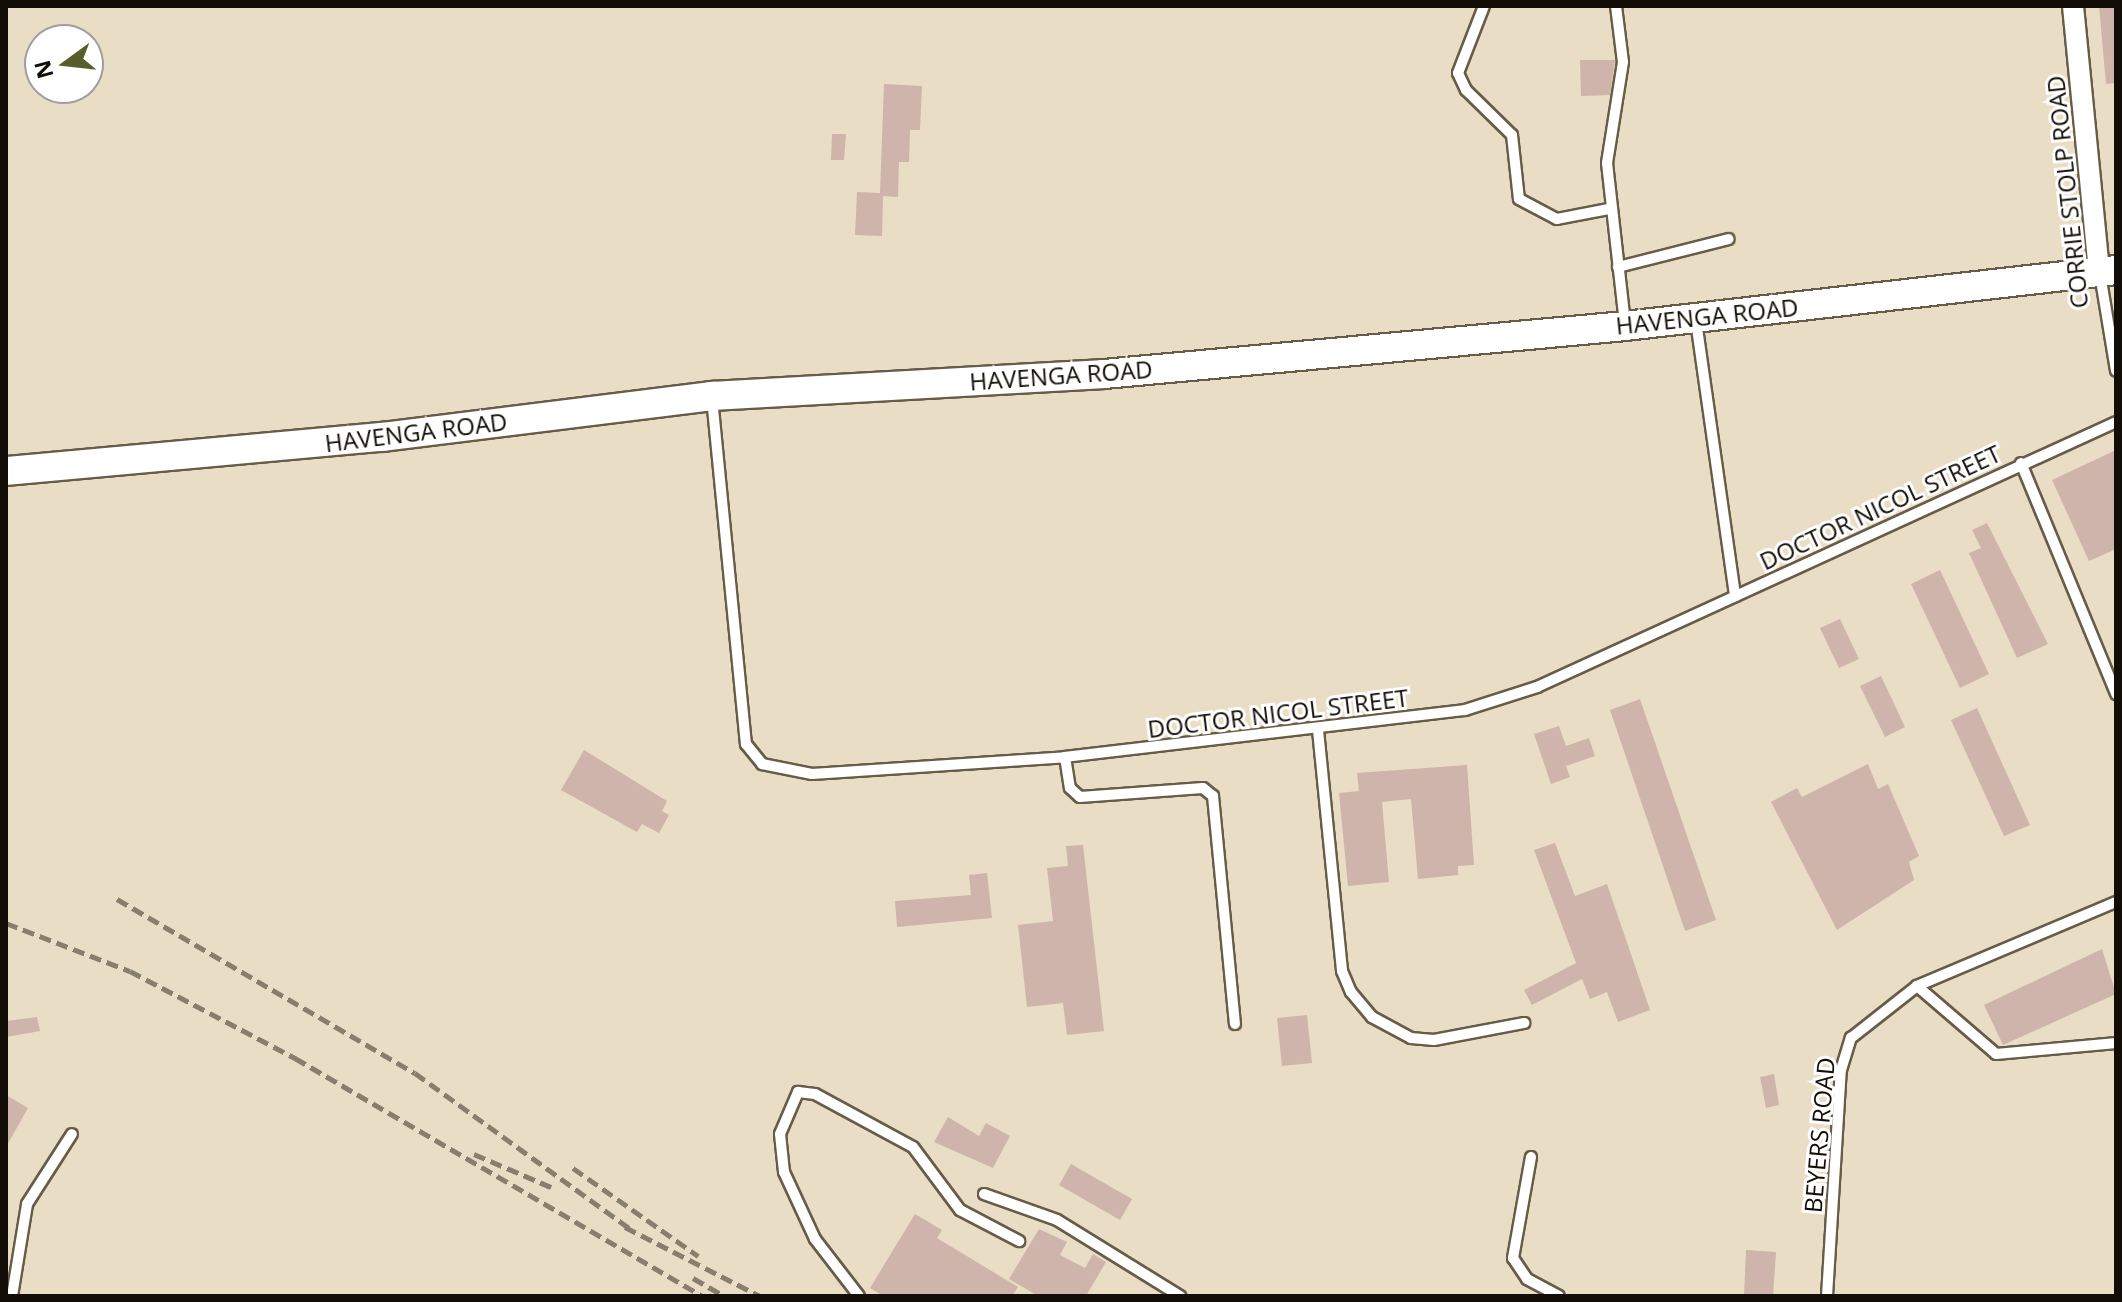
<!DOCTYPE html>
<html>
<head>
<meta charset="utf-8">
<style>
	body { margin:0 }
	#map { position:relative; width:2122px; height:1302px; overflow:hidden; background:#e9ddc5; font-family:"Open Sans",sans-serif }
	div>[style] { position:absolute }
	.building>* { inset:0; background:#cfb4ab }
	.roads { filter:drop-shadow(2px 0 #665c47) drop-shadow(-2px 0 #665c47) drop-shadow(0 2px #665c47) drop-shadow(0 -2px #665c47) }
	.lane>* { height:10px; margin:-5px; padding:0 5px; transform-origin:5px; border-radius:5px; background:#fff }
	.street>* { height:20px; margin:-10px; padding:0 10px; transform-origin:10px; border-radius:10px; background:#fff }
	.secondary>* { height:28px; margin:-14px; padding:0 14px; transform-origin:14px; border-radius:14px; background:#fff }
	.rail>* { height:5px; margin-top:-2.5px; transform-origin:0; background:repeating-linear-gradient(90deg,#877e6e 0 12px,transparent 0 18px) }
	span { translate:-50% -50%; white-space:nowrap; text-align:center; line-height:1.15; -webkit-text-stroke:6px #fff; paint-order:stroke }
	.street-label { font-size:24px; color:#120d06 }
	.frame { position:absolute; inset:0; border:8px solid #120d06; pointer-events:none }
	.north { position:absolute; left:24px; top:24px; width:80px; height:80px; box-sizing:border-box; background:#fff; border:2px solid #a09e9b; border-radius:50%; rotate:255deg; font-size:22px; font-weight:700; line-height:32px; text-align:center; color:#120d06 }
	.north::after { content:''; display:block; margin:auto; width:28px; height:36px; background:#575d2b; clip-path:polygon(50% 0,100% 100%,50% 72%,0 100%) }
</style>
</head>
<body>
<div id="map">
	<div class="building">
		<div style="clip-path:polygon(2099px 6px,2116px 6px,2116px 83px,2106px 84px)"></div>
		<div style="clip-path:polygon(1580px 60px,1615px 60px,1610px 95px,1581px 96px)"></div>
		<div style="clip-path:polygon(884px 84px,922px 86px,920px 130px,910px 130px,909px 162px,899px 162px,898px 197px,883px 196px,882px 236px,855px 235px,857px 192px,880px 193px)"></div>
		<div style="clip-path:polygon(832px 134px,846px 134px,844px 160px,831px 160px)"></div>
		<div style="clip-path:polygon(2116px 450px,2116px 549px,2089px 561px,2052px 480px)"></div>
		<div style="clip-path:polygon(1987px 523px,2048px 644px,2017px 658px,1969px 553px,1981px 548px,1972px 530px)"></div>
		<div style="clip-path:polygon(1940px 570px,1989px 674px,1960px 688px,1911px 584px)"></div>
		<div style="clip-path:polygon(1840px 619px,1859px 659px,1839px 668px,1820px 628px)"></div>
		<div style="clip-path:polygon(1881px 676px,1905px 727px,1885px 737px,1860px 686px)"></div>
		<div style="clip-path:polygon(1640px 699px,1716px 920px,1685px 931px,1610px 710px)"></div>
		<div style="clip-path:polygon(1977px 708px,2030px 825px,2004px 836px,1951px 720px)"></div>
		<div style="clip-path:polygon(1559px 726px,1566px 746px,1589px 738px,1595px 756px,1566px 766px,1570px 777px,1551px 784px,1534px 734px)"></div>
		<div style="clip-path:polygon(584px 750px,667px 801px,662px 811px,669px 815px,659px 833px,642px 824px,637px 832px,561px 790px)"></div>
		<div style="clip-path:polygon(1868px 764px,1878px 789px,1888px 784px,1919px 856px,1909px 862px,1914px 880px,1837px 930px,1771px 802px,1797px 788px,1802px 797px)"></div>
		<div style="clip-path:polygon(1467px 765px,1474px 865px,1458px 866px,1458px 875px,1418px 879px,1411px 799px,1382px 802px,1389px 882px,1348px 886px,1339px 793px,1359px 791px,1357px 773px)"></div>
		<div style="clip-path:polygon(1555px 843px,1575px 896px,1607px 884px,1650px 1010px,1618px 1022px,1607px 992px,1590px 999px,1582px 979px,1532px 1005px,1524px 990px,1576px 963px,1534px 850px)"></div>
		<div style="clip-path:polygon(1083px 845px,1104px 1031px,1067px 1035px,1063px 1003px,1027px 1007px,1018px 925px,1053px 921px,1047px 868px,1068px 866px,1066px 846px)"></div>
		<div style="clip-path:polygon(987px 873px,992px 918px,897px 927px,895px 901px,971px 895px,969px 875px)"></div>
		<div style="clip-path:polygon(2102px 949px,2116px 994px,2003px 1045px,1984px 1005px)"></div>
		<div style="clip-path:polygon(1307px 1015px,1312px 1063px,1282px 1066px,1277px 1018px)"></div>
		<div style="clip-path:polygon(37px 1017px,40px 1031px,6px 1037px,6px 1021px)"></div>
		<div style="clip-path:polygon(1774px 1074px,1779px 1105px,1766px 1108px,1760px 1077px)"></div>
		<div style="clip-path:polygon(6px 1095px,28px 1108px,6px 1147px)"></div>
		<div style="clip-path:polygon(948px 1117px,979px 1136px,986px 1123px,1010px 1136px,993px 1168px,934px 1142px)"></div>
		<div style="clip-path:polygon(1071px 1164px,1132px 1199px,1120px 1220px,1059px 1185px)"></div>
		<div style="clip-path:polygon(915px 1214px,942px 1230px,937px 1238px,1018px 1287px,1012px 1296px,883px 1296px,870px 1288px)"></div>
		<div style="clip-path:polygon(1039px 1229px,1067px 1242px,1060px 1255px,1085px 1268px,1093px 1254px,1106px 1262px,1086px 1296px,1038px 1296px,1009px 1279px)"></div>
		<div style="clip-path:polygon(1746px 1250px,1776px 1252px,1773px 1296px,1744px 1296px)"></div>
	</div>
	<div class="roads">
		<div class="lane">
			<div style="left:1484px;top:6px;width:72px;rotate:111.2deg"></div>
			<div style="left:1458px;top:73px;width:19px;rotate:65deg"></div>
			<div style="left:1466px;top:90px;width:64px;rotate:44.4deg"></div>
			<div style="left:1512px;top:135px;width:64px;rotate:83.8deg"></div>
			<div style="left:1519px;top:199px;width:43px;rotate:27.8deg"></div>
			<div style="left:1557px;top:219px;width:53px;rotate:-10.9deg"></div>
			<div style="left:1616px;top:6px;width:56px;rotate:82.9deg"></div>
			<div style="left:1623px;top:62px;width:102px;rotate:99deg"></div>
			<div style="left:1607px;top:163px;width:162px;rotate:83.6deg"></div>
			<div style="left:1618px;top:267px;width:114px;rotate:-14.2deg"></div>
			<div style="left:2100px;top:274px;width:98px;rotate:80.6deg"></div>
			<div style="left:1696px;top:321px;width:278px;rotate:81.9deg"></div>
			<div style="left:712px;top:398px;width:348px;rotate:84.4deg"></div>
			<div style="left:746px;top:744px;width:26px;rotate:51deg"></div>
			<div style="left:762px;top:764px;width:51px;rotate:11.3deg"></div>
			<div style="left:812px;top:774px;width:254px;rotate:-3.8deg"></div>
			<div style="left:1065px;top:757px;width:403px;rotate:-6.7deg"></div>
			<div style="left:1465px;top:710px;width:76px;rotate:-17.7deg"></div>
			<div style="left:1537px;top:687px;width:637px;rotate:-24.59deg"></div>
			<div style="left:2021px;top:463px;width:250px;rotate:67.6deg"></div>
			<div style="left:1318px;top:730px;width:242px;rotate:84.3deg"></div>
			<div style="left:1342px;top:971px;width:23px;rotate:67deg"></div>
			<div style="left:1351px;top:992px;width:33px;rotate:50deg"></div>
			<div style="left:1372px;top:1017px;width:44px;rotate:28.3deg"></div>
			<div style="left:1411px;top:1038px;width:23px;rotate:5deg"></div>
			<div style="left:1434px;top:1040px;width:92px;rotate:-10.7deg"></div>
			<div style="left:1065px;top:757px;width:31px;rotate:81deg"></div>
			<div style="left:1070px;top:788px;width:13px;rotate:42deg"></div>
			<div style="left:1080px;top:797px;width:123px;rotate:-4.2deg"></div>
			<div style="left:1203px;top:788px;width:13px;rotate:39deg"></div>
			<div style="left:1213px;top:796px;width:229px;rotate:84.5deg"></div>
			<div style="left:1917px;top:986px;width:104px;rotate:40.7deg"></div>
			<div style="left:1996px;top:1054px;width:121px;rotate:-5.2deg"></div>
			<div style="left:1531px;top:1157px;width:103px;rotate:100.1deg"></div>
			<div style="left:1513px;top:1258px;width:25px;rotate:56deg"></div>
			<div style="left:1527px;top:1279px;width:36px;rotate:28deg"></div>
			<div style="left:984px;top:1194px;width:77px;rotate:19.6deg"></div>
			<div style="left:1057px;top:1220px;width:145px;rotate:31.7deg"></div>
			<div style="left:12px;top:1296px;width:93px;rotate:-80.7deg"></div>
			<div style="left:27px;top:1204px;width:83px;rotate:-57.3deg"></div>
			<div style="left:859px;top:1296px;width:72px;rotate:-127.7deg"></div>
			<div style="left:815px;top:1239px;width:74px;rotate:-114.8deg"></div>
			<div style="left:784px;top:1172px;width:38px;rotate:-96deg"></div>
			<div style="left:780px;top:1134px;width:46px;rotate:-66.8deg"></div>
			<div style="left:798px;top:1092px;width:17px;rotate:7deg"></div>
			<div style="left:815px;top:1094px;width:111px;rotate:28.4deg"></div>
			<div style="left:913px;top:1147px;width:79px;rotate:53.3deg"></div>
			<div style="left:960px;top:1210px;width:67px;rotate:27.7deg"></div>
			<div style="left:1827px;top:1296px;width:226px;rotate:-86.5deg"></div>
			<div style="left:1841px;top:1070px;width:34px;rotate:-73deg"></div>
			<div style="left:1851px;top:1038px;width:84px;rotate:-38.2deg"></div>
			<div style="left:1917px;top:986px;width:216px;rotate:-22.9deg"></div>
		</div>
		<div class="street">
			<div style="left:2073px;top:6px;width:266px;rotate:84.4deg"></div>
		</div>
		<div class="secondary">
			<div style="left:6px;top:471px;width:379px;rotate:-5.2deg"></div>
			<div style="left:383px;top:437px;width:332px;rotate:-7.1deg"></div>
			<div style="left:712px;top:396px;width:393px;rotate:-3.2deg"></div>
			<div style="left:1104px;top:374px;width:523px;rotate:-5.26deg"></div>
			<div style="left:1625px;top:326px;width:494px;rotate:-6.5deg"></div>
		</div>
	</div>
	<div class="rail">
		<div style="left:117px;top:899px;width:345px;rotate:30.3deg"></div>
		<div style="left:415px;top:1073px;width:269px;rotate:35.9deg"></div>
		<div style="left:6px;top:923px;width:133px;rotate:21.2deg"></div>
		<div style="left:130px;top:971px;width:187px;rotate:27.8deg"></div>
		<div style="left:295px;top:1058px;width:471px;rotate:30.3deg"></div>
		<div style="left:474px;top:1154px;width:84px;rotate:23.2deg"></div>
		<div style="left:573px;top:1168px;width:153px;rotate:35.1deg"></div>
		<div style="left:625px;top:1227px;width:152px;rotate:27.1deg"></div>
		<div style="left:693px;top:1278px;width:36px;rotate:30deg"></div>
	</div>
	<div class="street-label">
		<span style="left:2067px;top:192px;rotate:-96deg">CORRIE STOLP ROAD</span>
		<span style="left:1707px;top:316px;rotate:-6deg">HAVENGA ROAD</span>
		<span style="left:1061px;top:375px;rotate:-4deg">HAVENGA ROAD</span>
		<span style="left:416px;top:432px;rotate:-7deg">HAVENGA ROAD</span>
		<span style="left:1880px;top:507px;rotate:-25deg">DOCTOR NICOL STREET</span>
		<span style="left:1278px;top:713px;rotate:-7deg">DOCTOR NICOL STREET</span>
		<span style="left:1819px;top:1135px;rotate:-85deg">BEYERS ROAD</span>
	</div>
	<div class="frame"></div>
	<div class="north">N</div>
</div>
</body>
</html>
